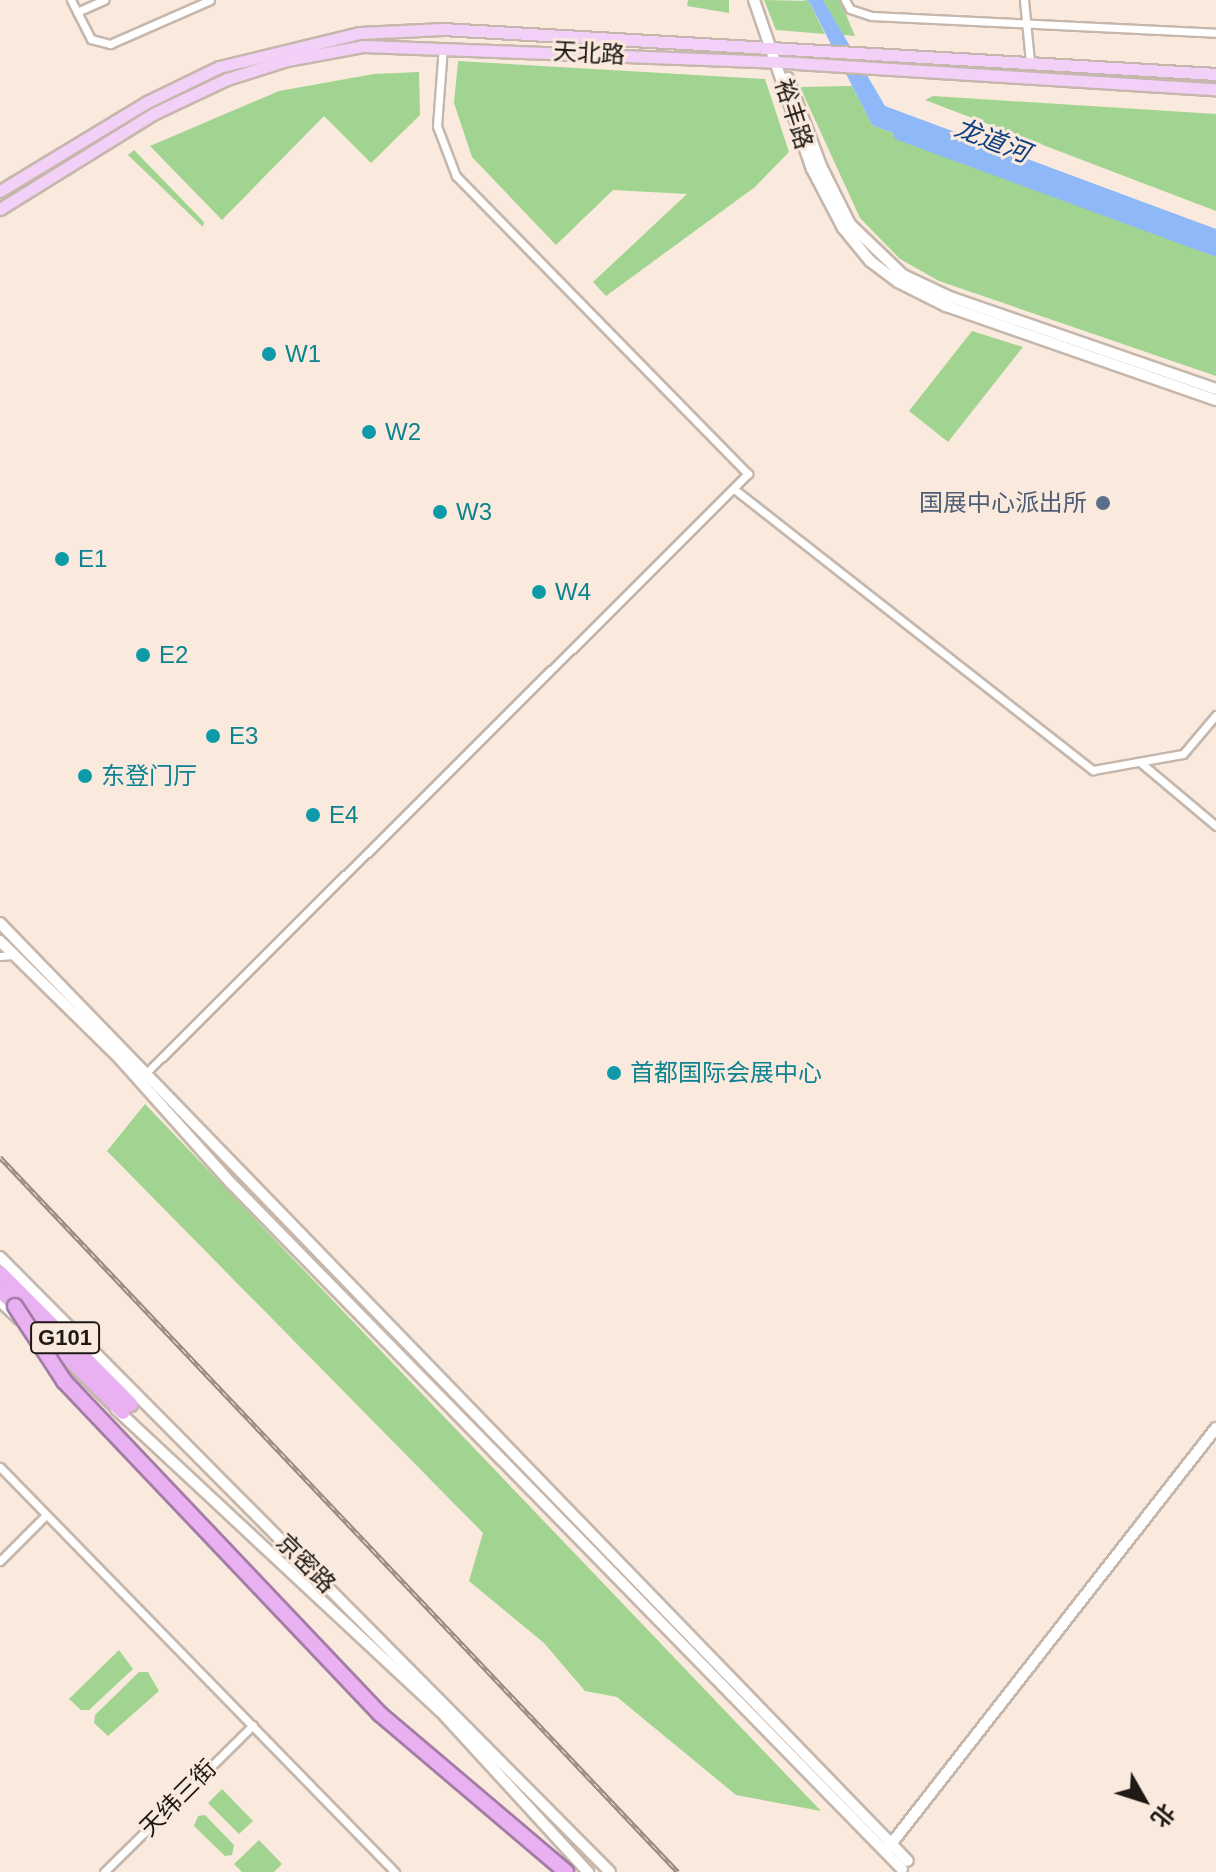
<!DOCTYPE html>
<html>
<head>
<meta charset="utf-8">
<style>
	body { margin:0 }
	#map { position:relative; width:1216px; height:1872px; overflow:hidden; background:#faeade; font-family:Helvetica,"Noto Sans SC",sans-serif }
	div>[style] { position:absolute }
	.green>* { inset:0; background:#a1d490 }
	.water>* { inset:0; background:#8eb8f7 }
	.roads { filter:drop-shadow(2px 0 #c6b7ac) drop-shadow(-2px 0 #c6b7ac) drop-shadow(0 2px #c6b7ac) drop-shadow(0 -2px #c6b7ac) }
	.street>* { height:7px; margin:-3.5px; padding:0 3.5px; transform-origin:3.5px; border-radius:3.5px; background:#fff }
	.secondary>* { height:10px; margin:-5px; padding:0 5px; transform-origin:5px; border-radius:5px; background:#fff }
	.primary>* { height:11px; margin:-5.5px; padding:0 5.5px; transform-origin:5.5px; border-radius:5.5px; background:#f2d0f7 }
	.highway>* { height:14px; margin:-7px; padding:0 7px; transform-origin:7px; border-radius:7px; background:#eab1f2 }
	.rail>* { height:5px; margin-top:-2.5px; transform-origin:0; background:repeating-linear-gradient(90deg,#faeade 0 6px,#968b82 0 12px); box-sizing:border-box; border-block:2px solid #968b82 }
	.bridges { filter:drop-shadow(2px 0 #a37ca5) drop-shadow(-2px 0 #a37ca5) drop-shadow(0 2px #a37ca5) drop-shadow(0 -2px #a37ca5) }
	.highway-bridge>* { height:14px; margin:-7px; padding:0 7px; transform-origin:7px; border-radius:7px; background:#eab1f2 }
	.dots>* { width:22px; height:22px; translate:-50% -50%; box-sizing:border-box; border:4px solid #faeade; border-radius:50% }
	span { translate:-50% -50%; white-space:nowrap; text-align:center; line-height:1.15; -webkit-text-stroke:6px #faeade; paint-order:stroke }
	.shield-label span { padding:2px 6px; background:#faeade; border:2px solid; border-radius:6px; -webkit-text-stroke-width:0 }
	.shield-label { font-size:22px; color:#1e1915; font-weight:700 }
	.street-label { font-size:24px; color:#1e1915 }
	.culture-label { font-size:24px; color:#0d838f }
	.left { translate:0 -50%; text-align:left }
	.service-label { font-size:24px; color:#4e5e75 }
	.right { translate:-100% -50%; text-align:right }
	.water-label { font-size:26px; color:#0e3f83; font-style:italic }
	.north { position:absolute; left:1104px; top:1760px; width:80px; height:80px; -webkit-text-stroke:6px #faeade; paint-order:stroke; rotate:129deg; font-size:22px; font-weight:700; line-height:32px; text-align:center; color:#1e1915 }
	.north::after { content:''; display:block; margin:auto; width:28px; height:36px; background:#1e1915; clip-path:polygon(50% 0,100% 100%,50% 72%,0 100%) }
</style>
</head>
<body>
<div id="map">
	<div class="green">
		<div style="clip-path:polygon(688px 0,729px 0,729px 13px,687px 6px)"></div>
		<div style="clip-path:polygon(764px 0,809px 1px,825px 34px,776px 30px)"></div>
		<div style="clip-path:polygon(823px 0,840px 0,855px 36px,843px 35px)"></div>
		<div style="clip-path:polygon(458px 61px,765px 79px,789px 152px,755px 187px,606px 296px,593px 282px,687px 194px,613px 190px,556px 245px,472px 157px,454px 103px)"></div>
		<div style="clip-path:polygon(419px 72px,420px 115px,371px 163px,324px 116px,222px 220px,150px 146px,279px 91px,374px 74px)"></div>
		<div style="clip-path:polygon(852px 86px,872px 125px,1216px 257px,1216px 376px,939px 281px,900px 259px,860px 218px,800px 87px)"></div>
		<div style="clip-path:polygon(933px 96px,1216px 114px,1216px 211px,925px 100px)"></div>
		<div style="clip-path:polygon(134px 150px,204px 222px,203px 227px,128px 155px)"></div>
		<div style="clip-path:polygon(972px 331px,1023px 347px,948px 442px,909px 411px)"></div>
		<div style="clip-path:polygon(145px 1104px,821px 1811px,736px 1795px,617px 1697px,585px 1691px,544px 1643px,469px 1581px,483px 1533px,107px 1151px)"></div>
		<div style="clip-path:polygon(119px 1650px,133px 1669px,89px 1710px,81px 1710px,69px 1699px)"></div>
		<div style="clip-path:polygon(139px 1672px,148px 1672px,159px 1691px,108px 1736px,94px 1723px,95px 1715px)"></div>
		<div style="clip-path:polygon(222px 1789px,253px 1821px,239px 1834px,208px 1803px)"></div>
		<div style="clip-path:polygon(205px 1815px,234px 1845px,232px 1855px,225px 1856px,194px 1826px,198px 1816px)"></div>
		<div style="clip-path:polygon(259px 1840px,282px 1864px,274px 1872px,242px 1872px,234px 1864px)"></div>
	</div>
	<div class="water">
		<div style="clip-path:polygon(801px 0,823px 0,885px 106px,1216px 229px,1216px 257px,895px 139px,893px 133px,872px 125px,809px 1px)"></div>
	</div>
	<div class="roads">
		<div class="street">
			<div style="left:71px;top:0;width:44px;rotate:62.9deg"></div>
			<div style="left:91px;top:39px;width:20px;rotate:15deg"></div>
			<div style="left:110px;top:44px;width:109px;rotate:-23.7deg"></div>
			<div style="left:845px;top:0;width:10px;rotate:61deg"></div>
			<div style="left:850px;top:9px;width:23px;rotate:18deg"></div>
			<div style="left:872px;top:16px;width:344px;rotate:2.8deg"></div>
			<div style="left:1024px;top:0;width:62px;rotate:84.5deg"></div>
			<div style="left:77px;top:12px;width:30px;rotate:-24deg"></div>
			<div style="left:734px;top:489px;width:456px;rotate:38.1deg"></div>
			<div style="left:1093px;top:770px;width:91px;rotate:-10.1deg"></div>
			<div style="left:1183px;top:754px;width:51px;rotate:-49.8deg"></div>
			<div style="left:1141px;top:763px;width:98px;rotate:40deg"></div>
			<div style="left:0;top:956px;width:13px;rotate:-4deg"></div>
			<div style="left:145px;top:1074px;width:851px;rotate:-44.86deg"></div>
			<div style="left:748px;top:474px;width:417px;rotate:-134.4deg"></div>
			<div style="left:456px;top:176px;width:53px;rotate:-110.8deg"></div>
			<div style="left:437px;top:126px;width:79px;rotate:-85.7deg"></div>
			<div style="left:0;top:1467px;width:566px;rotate:45.72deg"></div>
			<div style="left:0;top:1561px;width:65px;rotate:-45deg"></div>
			<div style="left:104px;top:1872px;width:209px;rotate:-44.6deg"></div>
		</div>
		<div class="secondary">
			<div style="left:754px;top:0;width:179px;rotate:71.1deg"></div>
			<div style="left:812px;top:169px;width:67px;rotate:62.3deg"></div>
			<div style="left:843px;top:228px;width:43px;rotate:50.7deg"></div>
			<div style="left:870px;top:261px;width:35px;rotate:37deg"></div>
			<div style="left:898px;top:282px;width:54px;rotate:26.6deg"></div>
			<div style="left:946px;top:306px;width:286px;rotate:19.2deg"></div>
			<div style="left:788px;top:78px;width:94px;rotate:69.4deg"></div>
			<div style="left:821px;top:166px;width:65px;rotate:63.4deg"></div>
			<div style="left:850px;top:224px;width:74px;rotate:43.9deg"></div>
			<div style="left:903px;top:275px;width:52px;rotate:25.1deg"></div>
			<div style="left:950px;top:297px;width:281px;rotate:19.1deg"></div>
			<div style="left:0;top:923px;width:1305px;rotate:45.93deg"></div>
			<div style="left:0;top:941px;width:167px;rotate:44.5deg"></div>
			<div style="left:119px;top:1058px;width:166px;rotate:48.2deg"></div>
			<div style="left:230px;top:1182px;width:961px;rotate:45.63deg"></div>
			<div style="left:0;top:1257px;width:866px;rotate:45.23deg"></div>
			<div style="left:0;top:1301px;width:26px;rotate:43deg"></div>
			<div style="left:116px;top:1409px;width:450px;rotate:43deg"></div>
			<div style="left:445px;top:1716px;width:212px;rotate:47.5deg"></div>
			<div style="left:888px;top:1848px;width:533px;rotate:-52.01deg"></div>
		</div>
		<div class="primary">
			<div style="left:0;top:191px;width:172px;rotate:-31.2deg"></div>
			<div style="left:147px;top:102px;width:80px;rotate:-25.9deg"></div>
			<div style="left:219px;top:67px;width:145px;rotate:-13.6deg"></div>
			<div style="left:360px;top:33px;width:83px;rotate:-2.8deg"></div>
			<div style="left:443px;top:29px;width:774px;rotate:3.33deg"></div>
			<div style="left:0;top:209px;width:182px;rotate:-31.8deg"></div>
			<div style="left:155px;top:113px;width:80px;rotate:-25.3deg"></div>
			<div style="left:227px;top:79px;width:63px;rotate:-17.6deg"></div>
			<div style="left:287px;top:60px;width:77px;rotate:-10.4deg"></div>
			<div style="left:363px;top:46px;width:434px;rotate:2.2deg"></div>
			<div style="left:797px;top:63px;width:420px;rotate:3.6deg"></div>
		</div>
		<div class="highway">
			<div style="left:0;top:1273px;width:185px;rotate:45.2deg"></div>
			<div style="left:0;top:1290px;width:173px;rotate:44.8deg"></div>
		</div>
	</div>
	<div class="rail">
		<div style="left:0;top:1157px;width:985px;rotate:46.52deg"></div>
	</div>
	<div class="bridges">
		<div class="highway-bridge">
			<div style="left:15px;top:1306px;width:90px;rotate:56.8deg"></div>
			<div style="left:64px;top:1381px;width:459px;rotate:46.5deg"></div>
			<div style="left:380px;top:1714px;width:244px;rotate:40.3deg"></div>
		</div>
	</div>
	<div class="dots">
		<div style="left:269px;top:354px;background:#0f9aa8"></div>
		<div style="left:369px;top:432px;background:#0f9aa8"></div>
		<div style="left:1103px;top:503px;background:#5c6f8a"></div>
		<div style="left:440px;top:512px;background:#0f9aa8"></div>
		<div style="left:62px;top:559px;background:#0f9aa8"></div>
		<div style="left:539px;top:592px;background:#0f9aa8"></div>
		<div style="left:143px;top:655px;background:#0f9aa8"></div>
		<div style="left:213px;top:736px;background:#0f9aa8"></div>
		<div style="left:85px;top:776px;background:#0f9aa8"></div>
		<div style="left:313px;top:815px;background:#0f9aa8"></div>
		<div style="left:614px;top:1073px;background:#0f9aa8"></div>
	</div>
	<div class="shield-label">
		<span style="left:65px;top:1338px">G101</span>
	</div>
	<div class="street-label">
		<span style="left:589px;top:53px;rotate:3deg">天北路</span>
		<span style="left:794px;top:114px;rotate:72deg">裕丰路</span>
		<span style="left:306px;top:1563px;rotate:45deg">京密路</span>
		<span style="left:178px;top:1798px;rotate:-45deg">天纬三街</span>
	</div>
	<div class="culture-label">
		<span class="left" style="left:285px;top:354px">W1</span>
		<span class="left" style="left:385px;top:432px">W2</span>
		<span class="left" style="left:456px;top:512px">W3</span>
		<span class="left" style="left:78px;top:559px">E1</span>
		<span class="left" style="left:555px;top:592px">W4</span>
		<span class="left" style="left:159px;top:655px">E2</span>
		<span class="left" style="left:229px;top:736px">E3</span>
		<span class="left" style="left:101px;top:776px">东登门厅</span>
		<span class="left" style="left:329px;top:815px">E4</span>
		<span class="left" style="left:630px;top:1073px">首都国际会展中心</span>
	</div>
	<div class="service-label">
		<span class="right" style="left:1087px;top:503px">国展中心派出所</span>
	</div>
	<div class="water-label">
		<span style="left:992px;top:141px;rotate:21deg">龙道河</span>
	</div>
	<div class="north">北</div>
</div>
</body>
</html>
